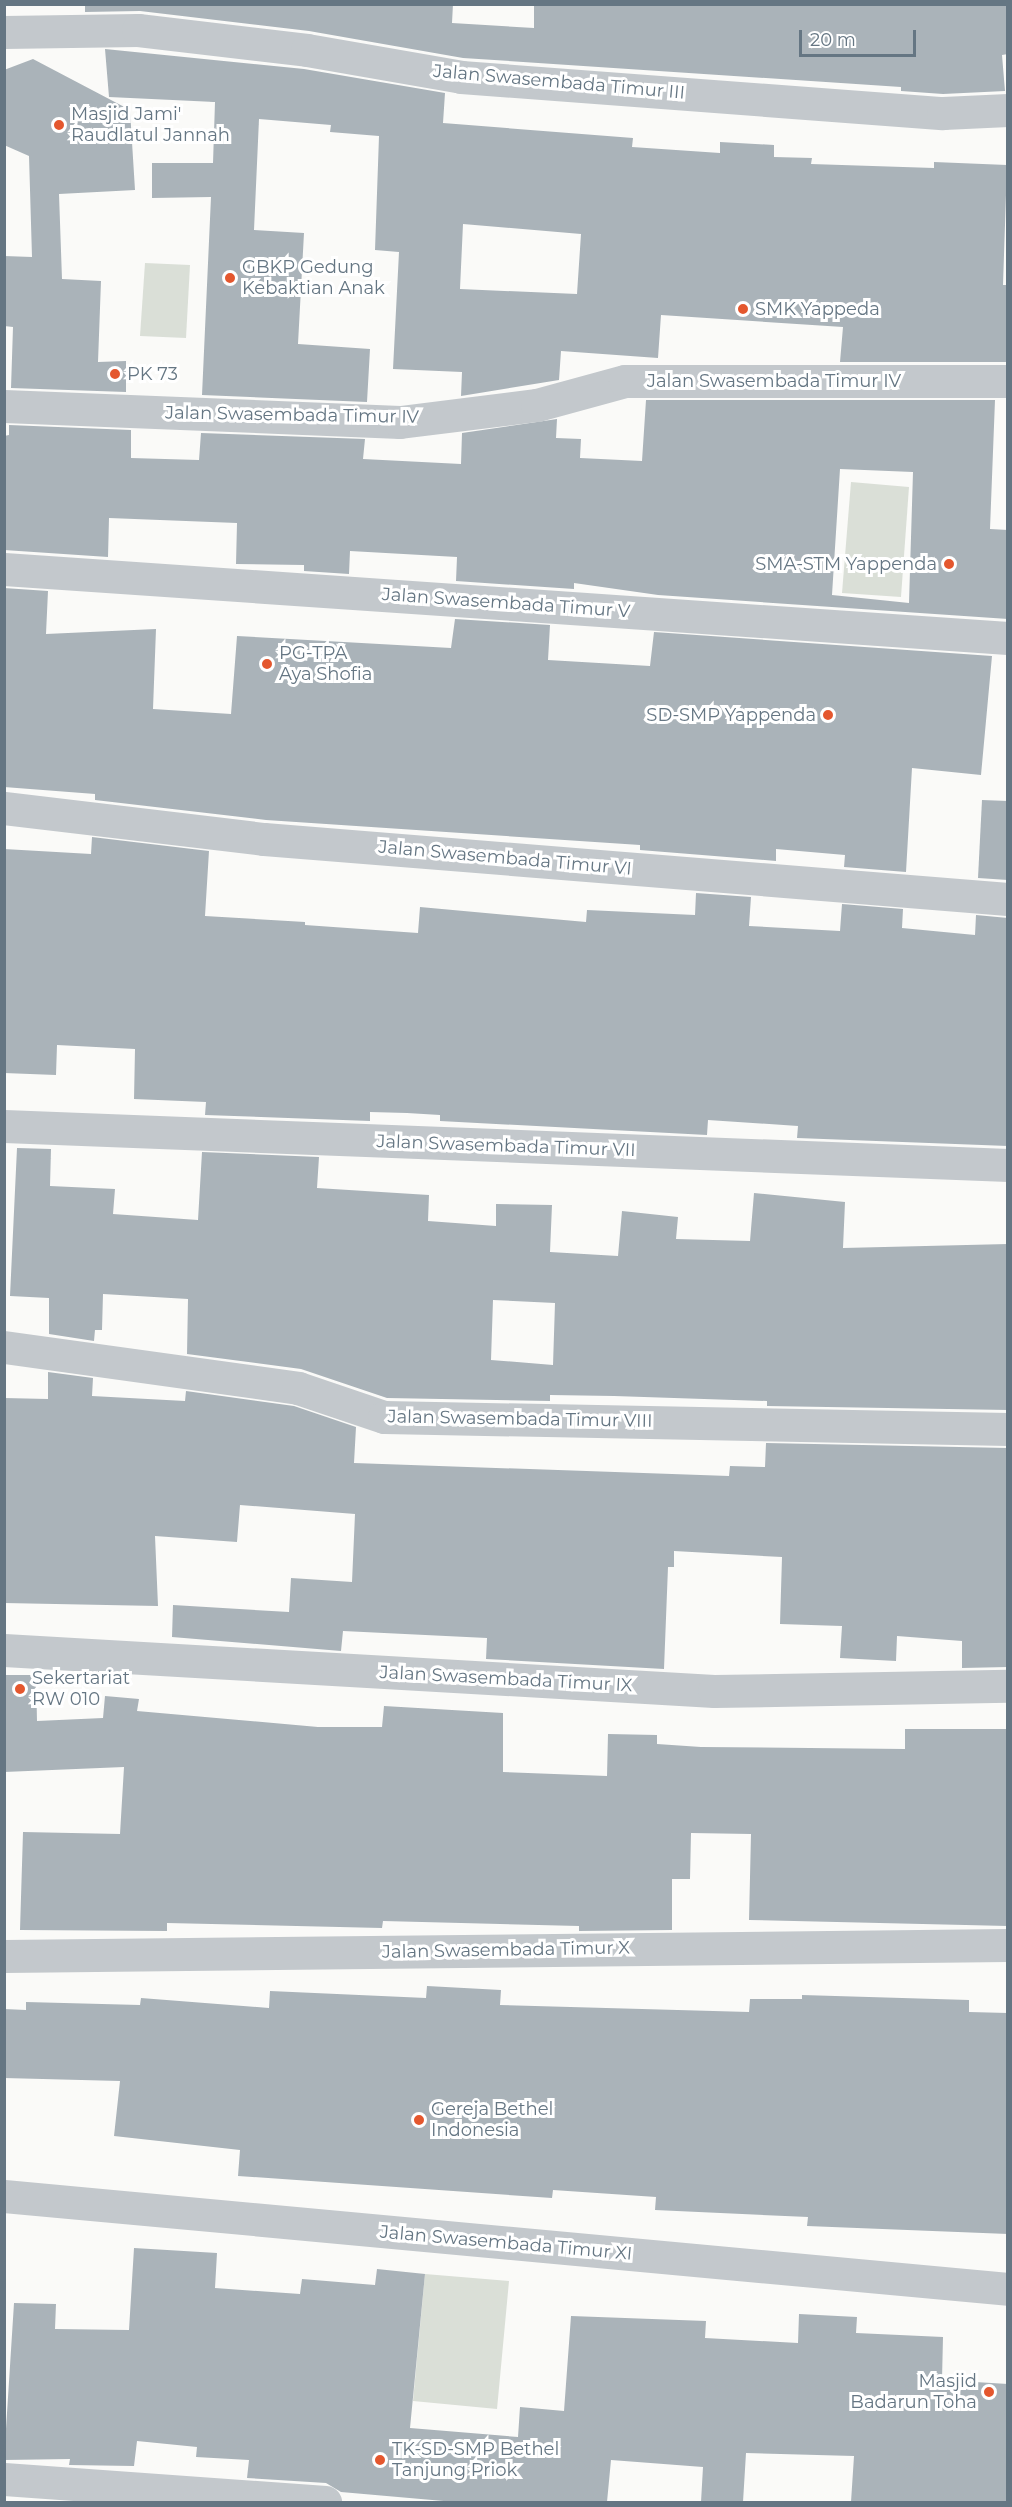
<!DOCTYPE html>
<html>
<head>
<meta charset="utf-8">
<style>
	body { margin:0 }
	#map { position:relative; width:1012px; height:2507px; overflow:hidden; background:#fafaf8; font-family:Montserrat,sans-serif }
	div>[style] { position:absolute }
	.green>* { inset:0; background:#dadfd7 }
	.building>* { inset:0; background:#aab3b9 }
	.minor>* { height:33px; margin:-16.5px; padding:0 16.5px; transform-origin:16.5px; border-radius:16.5px; background:#c3c8cc }
	.dots>* { width:16px; height:16px; translate:-50% -50%; box-sizing:border-box; border:3px solid #fff; border-radius:50% }
	span { translate:-50% -50%; white-space:nowrap; text-align:center; line-height:1.15; -webkit-text-stroke:6px #fff; paint-order:stroke }
	.street-label { font-size:18px; color:#657683 }
	.poi-label { font-size:18px; color:#657683 }
	.left { translate:0 -50%; text-align:left }
	.right { translate:-100% -50%; text-align:right }
	.frame { position:absolute; inset:0; border:6px solid #657683; pointer-events:none }
	.scale { position:absolute; left:799px; top:30px; width:117px; height:27px; box-sizing:border-box; border:3px solid #657683; border-top:0; padding-left:8px; font-size:18px; line-height:21px; white-space:nowrap; color:#657683; -webkit-text-stroke:4px #fff; paint-order:stroke }
</style>
</head>
<body>
<div id="map">
	<div class="green">
		<div style="clip-path:polygon(145px 263px,190px 265px,186px 338px,140px 336px)"></div>
		<div style="clip-path:polygon(851px 482px,909px 487px,901px 597px,842px 593px)"></div>
		<div style="clip-path:polygon(425px 2274px,509px 2281px,497px 2409px,413px 2401px)"></div>
	</div>
	<div class="building">
		<div style="clip-path:polygon(85px 4px,453px 4px,452px 23px,534px 28px,534px 4px,1008px 4px,1008px 54px,1002px 55px,1005px 91px,943px 94px,901px 91px,901px 87px,463px 58px,309px 31px,140px 11px,85px 12px)"></div>
		<div style="clip-path:polygon(evenodd,105px 49px,304px 69px,445px 93px,443px 123px,633px 138px,632px 147px,720px 153px,720px 142px,774px 145px,774px 157px,812px 158px,811px 164px,934px 168px,934px 162px,1007px 165px,1003px 285px,1008px 285px,1008px 362px,840px 362px,843px 327px,661px 315px,658px 358px,561px 351px,559px 380px,461px 396px,462px 372px,393px 369px,399px 252px,375px 250px,379px 136px,330px 132px,331px 125px,259px 119px,254px 230px,304px 233px,298px 344px,370px 349px,367px 402px,202px 395px,211px 197px,152px 198px,152px 163px,213px 163px,215px 102px,109px 97px,105px 49px,463px 224px,581px 234px,577px 294px,460px 289px,463px 224px)"></div>
		<div style="clip-path:polygon(33px 59px,130px 110px,135px 190px,59px 194px,62px 279px,101px 281px,98px 362px,126px 361px,126px 392px,11px 388px,13px 327px,4px 326px,4px 256px,32px 257px,29px 156px,4px 145px,4px 70px)"></div>
		<div style="clip-path:polygon(evenodd,646px 400px,995px 400px,990px 529px,1008px 530px,1008px 619px,658px 595px,574px 583px,574px 589px,456px 581px,457px 557px,350px 551px,349px 574px,304px 571px,304px 565px,236px 564px,237px 523px,109px 518px,108px 557px,4px 550px,4px 436px,9px 435px,9px 425px,131px 430px,131px 458px,199px 460px,201px 433px,365px 439px,363px 459px,461px 464px,462px 433px,557px 419px,556px 438px,581px 439px,580px 458px,642px 461px,646px 400px,840px 469px,913px 472px,909px 603px,832px 595px,840px 469px)"></div>
		<div style="clip-path:polygon(4px 588px,48px 591px,46px 634px,156px 629px,153px 709px,231px 714px,237px 636px,451px 648px,455px 619px,550px 625px,548px 660px,650px 666px,654px 632px,992px 656px,981px 775px,912px 768px,906px 872px,844px 867px,845px 855px,776px 849px,776px 861px,640px 850px,640px 845px,266px 820px,95px 800px,95px 794px,4px 787px)"></div>
		<div style="clip-path:polygon(982px 800px,1008px 801px,1008px 880px,978px 878px)"></div>
		<div style="clip-path:polygon(92px 837px,209px 851px,205px 916px,305px 922px,305px 925px,418px 933px,420px 907px,586px 922px,587px 910px,695px 915px,696px 893px,751px 897px,749px 926px,840px 931px,842px 904px,903px 909px,902px 928px,975px 935px,976px 915px,1008px 918px,1008px 1146px,797px 1138px,798px 1126px,708px 1120px,707px 1135px,440px 1121px,440px 1115px,407px 1113px,370px 1112px,370px 1121px,205px 1115px,206px 1102px,134px 1099px,135px 1049px,57px 1045px,56px 1075px,4px 1073px,4px 849px,91px 854px)"></div>
		<div style="clip-path:polygon(evenodd,17px 1148px,51px 1149px,50px 1186px,115px 1189px,113px 1214px,198px 1220px,202px 1152px,319px 1157px,317px 1188px,429px 1195px,428px 1221px,496px 1226px,496px 1204px,552px 1205px,550px 1252px,618px 1256px,622px 1211px,678px 1217px,676px 1239px,750px 1241px,754px 1193px,845px 1202px,843px 1248px,1008px 1244px,1008px 1410px,767px 1406px,767px 1401px,614px 1396px,550px 1395px,550px 1401px,387px 1398px,301px 1369px,187px 1354px,188px 1299px,103px 1294px,102px 1330px,95px 1330px,94px 1341px,49px 1334px,49px 1298px,10px 1296px,17px 1148px,493px 1300px,555px 1303px,553px 1365px,491px 1360px,493px 1300px)"></div>
		<div style="clip-path:polygon(48px 1372px,93px 1378px,92px 1396px,185px 1401px,186px 1391px,294px 1406px,356px 1427px,354px 1463px,729px 1476px,730px 1466px,765px 1467px,766px 1443px,1008px 1448px,1008px 1667px,962px 1668px,962px 1641px,897px 1636px,896px 1661px,840px 1658px,842px 1626px,780px 1624px,782px 1557px,674px 1551px,674px 1567px,668px 1567px,664px 1669px,486px 1659px,487px 1638px,343px 1631px,341px 1651px,172px 1637px,173px 1605px,289px 1612px,291px 1578px,352px 1582px,355px 1514px,240px 1505px,237px 1542px,155px 1536px,158px 1606px,4px 1603px,4px 1398px,48px 1399px)"></div>
		<div style="clip-path:polygon(4px 1675px,36px 1675px,37px 1721px,103px 1718px,105px 1696px,139px 1699px,137px 1711px,318px 1727px,382px 1727px,384px 1706px,503px 1713px,503px 1772px,607px 1776px,608px 1734px,657px 1735px,657px 1744px,701px 1747px,905px 1749px,905px 1729px,1008px 1729px,1008px 1926px,749px 1920px,751px 1834px,691px 1833px,690px 1879px,672px 1879px,672px 1930px,579px 1931px,579px 1926px,383px 1921px,382px 1928px,167px 1923px,167px 1931px,20px 1930px,23px 1832px,120px 1834px,124px 1767px,4px 1772px)"></div>
		<div style="clip-path:polygon(427px 1986px,501px 1990px,500px 2005px,749px 2012px,750px 1999px,802px 1999px,802px 1995px,969px 2000px,969px 2012px,1008px 2013px,1008px 2234px,807px 2226px,808px 2217px,655px 2210px,656px 2197px,553px 2190px,552px 2198px,238px 2176px,240px 2150px,114px 2136px,120px 2081px,4px 2078px,4px 2009px,26px 2010px,26px 2002px,140px 2005px,141px 1998px,269px 2008px,270px 1991px,426px 1998px)"></div>
		<div style="clip-path:polygon(134px 2248px,217px 2253px,215px 2288px,300px 2294px,302px 2279px,375px 2285px,377px 2269px,425px 2274px,410px 2428px,518px 2437px,520px 2407px,564px 2411px,571px 2316px,706px 2321px,705px 2338px,798px 2343px,799px 2314px,857px 2317px,856px 2333px,943px 2337px,942px 2380px,1008px 2384px,1008px 2502px,851px 2502px,854px 2456px,746px 2453px,743px 2502px,701px 2502px,703px 2467px,611px 2460px,607px 2502px,455px 2502px,341px 2492px,326px 2483px,247px 2478px,249px 2460px,196px 2457px,197px 2447px,137px 2441px,134px 2466px,69px 2465px,70px 2459px,4px 2460px,14px 2303px,56px 2304px,55px 2329px,129px 2330px)"></div>
	</div>
	<div class="minor">
		<div style="left:4px;top:32px;width:134px;rotate:-0.9deg"></div>
		<div style="left:138px;top:30px;width:170px;rotate:6.7deg"></div>
		<div style="left:307px;top:50px;width:156px;rotate:9.9deg"></div>
		<div style="left:461px;top:77px;width:483px;rotate:4.3deg"></div>
		<div style="left:943px;top:113px;width:65px;rotate:-2.6deg"></div>
		<div style="left:4px;top:406px;width:396px;rotate:2.3deg"></div>
		<div style="left:400px;top:422px;width:138px;rotate:-7.1deg"></div>
		<div style="left:537px;top:405px;width:91px;rotate:-15.3deg"></div>
		<div style="left:625px;top:381px;width:383px"></div>
		<div style="left:4px;top:569px;width:1006px;rotate:3.93deg"></div>
		<div style="left:4px;top:808px;width:262px;rotate:6.8deg"></div>
		<div style="left:264px;top:839px;width:746px;rotate:4.61deg"></div>
		<div style="left:4px;top:1126px;width:1005px;rotate:2.22deg"></div>
		<div style="left:4px;top:1347px;width:297px;rotate:7.9deg"></div>
		<div style="left:298px;top:1388px;width:91px;rotate:18.6deg"></div>
		<div style="left:384px;top:1417px;width:624px;rotate:1.1deg"></div>
		<div style="left:4px;top:1650px;width:711px;rotate:3.3deg"></div>
		<div style="left:714px;top:1691px;width:294px;rotate:-1deg"></div>
		<div style="left:4px;top:1956px;width:1004px;rotate:-0.63deg"></div>
		<div style="left:4px;top:2196px;width:1008px;rotate:5.29deg"></div>
		<div style="left:4px;top:2479px;width:322px;rotate:4.1deg"></div>
	</div>
	<div class="dots">
		<div style="left:59px;top:125px;background:#e4572e"></div>
		<div style="left:230px;top:278px;background:#e4572e"></div>
		<div style="left:743px;top:309px;background:#e4572e"></div>
		<div style="left:115px;top:374px;background:#e4572e"></div>
		<div style="left:949px;top:564px;background:#e4572e"></div>
		<div style="left:267px;top:664px;background:#e4572e"></div>
		<div style="left:828px;top:715px;background:#e4572e"></div>
		<div style="left:20px;top:1689px;background:#e4572e"></div>
		<div style="left:419px;top:2120px;background:#e4572e"></div>
		<div style="left:989px;top:2392px;background:#e4572e"></div>
		<div style="left:380px;top:2460px;background:#e4572e"></div>
	</div>
	<div class="street-label">
		<span style="left:559px;top:82px;rotate:5deg">Jalan Swasembada Timur III</span>
		<span style="left:774px;top:381px">Jalan Swasembada Timur IV</span>
		<span style="left:292px;top:415px;rotate:1deg">Jalan Swasembada Timur IV</span>
		<span style="left:506px;top:603px;rotate:4deg">Jalan Swasembada Timur V</span>
		<span style="left:505px;top:858px;rotate:5deg">Jalan Swasembada Timur VI</span>
		<span style="left:506px;top:1146px;rotate:2deg">Jalan Swasembada Timur VII</span>
		<span style="left:520px;top:1419px;rotate:1deg">Jalan Swasembada Timur VIII</span>
		<span style="left:506px;top:1679px;rotate:3deg">Jalan Swasembada Timur IX</span>
		<span style="left:506px;top:1950px;rotate:-1deg">Jalan Swasembada Timur X</span>
		<span style="left:506px;top:2243px;rotate:5deg">Jalan Swasembada Timur XI</span>
	</div>
	<div class="poi-label">
		<span class="left" style="left:71px;top:125px">Masjid Jami'<br>Raudlatul Jannah</span>
		<span class="left" style="left:242px;top:278px">GBKP Gedung<br>Kebaktian Anak</span>
		<span class="left" style="left:755px;top:309px">SMK Yappeda</span>
		<span class="left" style="left:127px;top:374px">PK 73</span>
		<span class="right" style="left:937px;top:564px">SMA-STM Yappenda</span>
		<span class="left" style="left:279px;top:664px">PG-TPA<br>Aya Shofia</span>
		<span class="right" style="left:816px;top:715px">SD-SMP Yappenda</span>
		<span class="left" style="left:32px;top:1689px">Sekertariat<br>RW 010</span>
		<span class="left" style="left:431px;top:2120px">Gereja Bethel<br>Indonesia</span>
		<span class="right" style="left:977px;top:2392px">Masjid<br>Badarun Toha</span>
		<span class="left" style="left:392px;top:2460px">TK-SD-SMP Bethel<br>Tanjung Priok</span>
	</div>
	<div class="frame"></div>
	<div class="scale">20 m</div>
</div>
</body>
</html>
